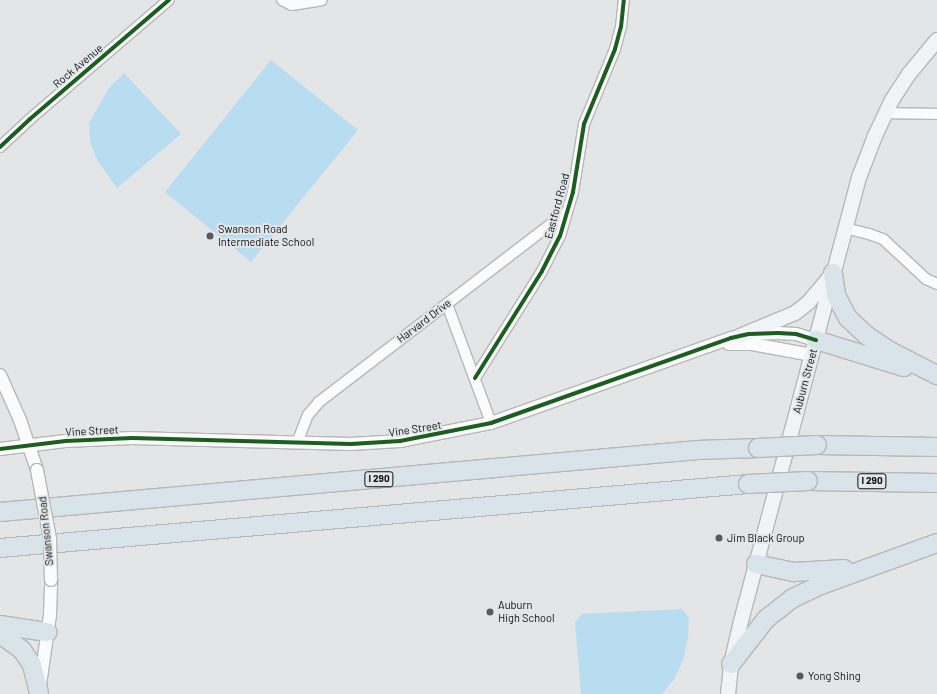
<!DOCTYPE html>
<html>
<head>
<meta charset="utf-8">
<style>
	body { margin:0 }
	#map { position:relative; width:937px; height:694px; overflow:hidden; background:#e3e5e7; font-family:Barlow,sans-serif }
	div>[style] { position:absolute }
	.green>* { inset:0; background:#b9ddf0 }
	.roads { filter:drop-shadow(1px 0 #b6b7b8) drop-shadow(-1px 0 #b6b7b8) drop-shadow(0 1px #b6b7b8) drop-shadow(0 -1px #b6b7b8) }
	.minor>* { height:10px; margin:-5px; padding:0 5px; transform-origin:5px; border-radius:5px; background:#fbfbfb }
	.tertiary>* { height:12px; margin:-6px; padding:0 6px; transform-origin:6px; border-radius:6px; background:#fbfbfb }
	.secondary>* { height:14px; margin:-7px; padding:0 7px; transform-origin:7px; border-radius:7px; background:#f1f4f6 }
	.motorway>* { height:18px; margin:-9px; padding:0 9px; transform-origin:9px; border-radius:9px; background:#d9e3ea }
	.bridges { filter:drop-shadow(1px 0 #b6b7b8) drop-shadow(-1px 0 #b6b7b8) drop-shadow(0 1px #b6b7b8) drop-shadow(0 -1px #b6b7b8) }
	.tertiary-bridge>* { height:12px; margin:-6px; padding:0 6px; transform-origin:6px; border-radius:6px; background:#fbfbfb }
	.motorway-bridge>* { height:18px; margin:-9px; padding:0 9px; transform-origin:9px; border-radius:9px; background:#d9e3ea }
	.cycleway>* { height:4px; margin:-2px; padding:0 2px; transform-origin:2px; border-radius:2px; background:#1b5e20 }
	.dots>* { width:11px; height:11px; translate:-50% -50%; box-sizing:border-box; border:2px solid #e2e6e8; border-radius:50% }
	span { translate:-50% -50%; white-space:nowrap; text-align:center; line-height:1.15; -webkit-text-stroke:4px #e2e6e8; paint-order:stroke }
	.shield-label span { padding:1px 3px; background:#e2e6e8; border:1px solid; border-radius:3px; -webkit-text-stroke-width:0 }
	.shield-label { font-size:10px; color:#0e0f10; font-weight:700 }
	.street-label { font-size:11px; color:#0e0f10 }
	.poi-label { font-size:11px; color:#0e0f10 }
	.left { translate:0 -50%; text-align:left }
</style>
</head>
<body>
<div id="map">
	<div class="green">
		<div style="clip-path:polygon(271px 60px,358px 130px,251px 262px,165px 192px)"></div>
		<div style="clip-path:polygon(124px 73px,181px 134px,117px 188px,97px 160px,90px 141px,89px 123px,109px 88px)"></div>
		<div style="clip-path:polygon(682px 609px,689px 618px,688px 638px,683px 660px,675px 678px,662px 694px,581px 694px,575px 622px,582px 614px)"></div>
	</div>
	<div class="roads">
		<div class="minor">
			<div style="left:282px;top:0;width:11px;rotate:27deg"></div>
			<div style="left:292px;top:5px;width:30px;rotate:-9deg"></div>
			<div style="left:886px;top:113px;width:51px;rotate:1.1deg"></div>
			<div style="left:0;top:147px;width:41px;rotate:-43deg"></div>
			<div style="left:30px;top:119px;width:183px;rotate:-40.6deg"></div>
			<div style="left:845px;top:228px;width:25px;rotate:14deg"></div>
			<div style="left:869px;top:234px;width:15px;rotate:20deg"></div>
			<div style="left:883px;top:239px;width:59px;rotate:42.9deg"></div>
			<div style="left:926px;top:279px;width:12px;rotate:24deg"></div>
			<div style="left:447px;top:304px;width:127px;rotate:69.7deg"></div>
			<div style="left:475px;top:378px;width:126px;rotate:-57.9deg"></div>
			<div style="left:542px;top:271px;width:39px;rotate:-63deg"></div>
			<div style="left:560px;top:236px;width:46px;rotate:-73.5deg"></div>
			<div style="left:573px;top:192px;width:69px;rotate:-80.8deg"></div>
			<div style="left:584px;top:124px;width:81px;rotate:-67.5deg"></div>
			<div style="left:615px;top:49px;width:23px;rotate:-75deg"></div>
			<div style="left:621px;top:27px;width:27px;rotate:-84deg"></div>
			<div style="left:297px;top:443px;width:30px;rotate:-69deg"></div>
			<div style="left:308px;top:415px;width:17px;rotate:-50deg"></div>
			<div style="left:319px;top:402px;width:312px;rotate:-37.5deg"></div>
		</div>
		<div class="tertiary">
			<div style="left:729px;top:344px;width:23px"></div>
			<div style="left:752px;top:344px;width:61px;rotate:10.4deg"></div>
			<div style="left:0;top:375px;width:49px;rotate:66deg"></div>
			<div style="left:20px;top:420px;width:53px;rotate:71.2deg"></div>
			<div style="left:0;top:449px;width:66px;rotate:-6.9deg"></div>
			<div style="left:66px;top:441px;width:66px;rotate:-2.6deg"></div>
			<div style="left:132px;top:438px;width:219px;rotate:1.6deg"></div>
			<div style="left:351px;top:444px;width:49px;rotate:-3.5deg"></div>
			<div style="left:400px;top:441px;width:93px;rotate:-11.2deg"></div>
			<div style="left:491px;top:423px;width:255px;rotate:-19.5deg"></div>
			<div style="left:731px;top:338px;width:18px;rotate:-13deg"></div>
			<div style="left:749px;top:334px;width:29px;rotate:-2deg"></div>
			<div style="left:778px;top:333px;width:18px;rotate:3deg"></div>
			<div style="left:796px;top:334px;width:21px;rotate:17deg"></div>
			<div style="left:40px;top:685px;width:71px;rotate:-81.9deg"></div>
			<div style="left:50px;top:615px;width:35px;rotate:-88deg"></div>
		</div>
		<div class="secondary">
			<div style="left:740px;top:336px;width:60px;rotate:-22.7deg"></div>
			<div style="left:795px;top:313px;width:16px;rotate:-38deg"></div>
			<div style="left:808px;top:303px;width:35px;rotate:-50deg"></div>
			<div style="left:728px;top:694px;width:30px;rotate:-84deg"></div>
			<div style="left:731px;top:664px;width:44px;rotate:-76.9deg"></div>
			<div style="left:741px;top:621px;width:462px;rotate:-75.1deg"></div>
			<div style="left:860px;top:175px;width:40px;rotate:-69deg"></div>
			<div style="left:874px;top:138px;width:42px;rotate:-64.7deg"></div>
			<div style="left:892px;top:100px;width:31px;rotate:-57deg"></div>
			<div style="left:909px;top:74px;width:44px;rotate:-50.5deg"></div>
		</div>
		<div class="motorway">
			<div style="left:833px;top:273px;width:22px;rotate:82deg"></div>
			<div style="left:836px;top:295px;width:11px;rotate:63deg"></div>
			<div style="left:841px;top:305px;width:15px;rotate:62deg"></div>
			<div style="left:848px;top:318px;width:25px;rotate:43deg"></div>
			<div style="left:866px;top:335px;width:29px;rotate:34deg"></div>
			<div style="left:890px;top:351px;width:53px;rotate:27.1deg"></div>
			<div style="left:816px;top:340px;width:92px;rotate:17.1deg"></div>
			<div style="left:817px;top:445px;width:120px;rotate:1deg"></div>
			<div style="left:808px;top:481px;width:129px;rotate:0.9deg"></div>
			<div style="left:0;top:512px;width:701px;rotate:-5.08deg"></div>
			<div style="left:698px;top:450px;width:60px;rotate:-1.9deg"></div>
			<div style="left:0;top:548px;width:751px;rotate:-4.89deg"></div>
			<div style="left:756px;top:564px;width:39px;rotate:12deg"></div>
			<div style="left:794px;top:572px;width:50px;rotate:-3.4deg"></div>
			<div style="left:0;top:625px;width:48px;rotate:8.5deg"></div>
			<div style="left:0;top:634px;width:27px;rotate:36deg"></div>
			<div style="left:22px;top:650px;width:18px;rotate:56deg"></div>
			<div style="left:32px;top:665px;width:29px;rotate:76deg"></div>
			<div style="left:731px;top:664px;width:57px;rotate:-52.1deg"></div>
			<div style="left:766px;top:619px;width:34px;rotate:-38deg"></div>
			<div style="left:793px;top:598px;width:31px;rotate:-25deg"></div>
			<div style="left:821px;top:585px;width:123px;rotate:-19.9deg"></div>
		</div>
	</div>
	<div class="bridges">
		<div class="tertiary-bridge">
			<div style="left:37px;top:470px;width:70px;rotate:79.3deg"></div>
			<div style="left:50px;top:539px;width:41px;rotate:88.6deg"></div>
		</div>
		<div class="motorway-bridge">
			<div style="left:758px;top:448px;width:59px;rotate:-2.9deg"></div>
			<div style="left:748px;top:484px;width:60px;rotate:-2.9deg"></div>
		</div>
	</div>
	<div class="cycleway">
		<div style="left:0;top:147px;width:41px;rotate:-43deg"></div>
		<div style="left:30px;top:119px;width:183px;rotate:-40.6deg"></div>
		<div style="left:475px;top:378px;width:126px;rotate:-57.9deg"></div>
		<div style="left:542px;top:271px;width:39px;rotate:-63deg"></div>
		<div style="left:560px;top:236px;width:46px;rotate:-73.5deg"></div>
		<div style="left:573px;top:192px;width:69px;rotate:-80.8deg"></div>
		<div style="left:584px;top:124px;width:81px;rotate:-67.5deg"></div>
		<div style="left:615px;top:49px;width:23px;rotate:-75deg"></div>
		<div style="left:621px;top:27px;width:27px;rotate:-84deg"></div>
		<div style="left:0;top:449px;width:66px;rotate:-6.9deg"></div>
		<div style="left:66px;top:441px;width:66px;rotate:-2.6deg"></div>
		<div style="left:132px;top:438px;width:219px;rotate:1.6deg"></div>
		<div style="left:351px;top:444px;width:49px;rotate:-3.5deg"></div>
		<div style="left:400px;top:441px;width:93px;rotate:-11.2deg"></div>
		<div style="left:491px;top:423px;width:255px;rotate:-19.5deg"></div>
		<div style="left:731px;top:338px;width:18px;rotate:-13deg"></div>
		<div style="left:749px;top:334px;width:29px;rotate:-2deg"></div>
		<div style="left:778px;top:333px;width:18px;rotate:3deg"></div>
		<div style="left:796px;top:334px;width:21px;rotate:17deg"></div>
	</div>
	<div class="dots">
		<div style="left:210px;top:236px;background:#595a5b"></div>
		<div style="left:719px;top:538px;background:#595a5b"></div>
		<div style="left:490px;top:612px;background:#595a5b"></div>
		<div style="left:800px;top:676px;background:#595a5b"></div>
	</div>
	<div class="shield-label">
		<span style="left:379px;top:479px">I 290</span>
		<span style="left:872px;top:481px">I 290</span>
	</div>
	<div class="street-label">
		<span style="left:78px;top:66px;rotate:-40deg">Rock Avenue</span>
		<span style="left:557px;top:206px;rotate:-75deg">Eastford Road</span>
		<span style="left:424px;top:321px;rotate:-37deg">Harvard Drive</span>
		<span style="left:805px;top:381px;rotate:-75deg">Auburn Street</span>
		<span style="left:415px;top:429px;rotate:-9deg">Vine Street</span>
		<span style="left:92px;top:431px;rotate:-3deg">Vine Street</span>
		<span style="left:46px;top:531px;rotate:-96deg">Swanson Road</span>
	</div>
	<div class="poi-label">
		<span class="left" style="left:218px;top:236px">Swanson Road<br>Intermediate School</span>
		<span class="left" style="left:727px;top:538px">Jim Black Group</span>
		<span class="left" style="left:498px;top:612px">Auburn<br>High School</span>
		<span class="left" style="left:808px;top:676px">Yong Shing</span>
	</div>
</div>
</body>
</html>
